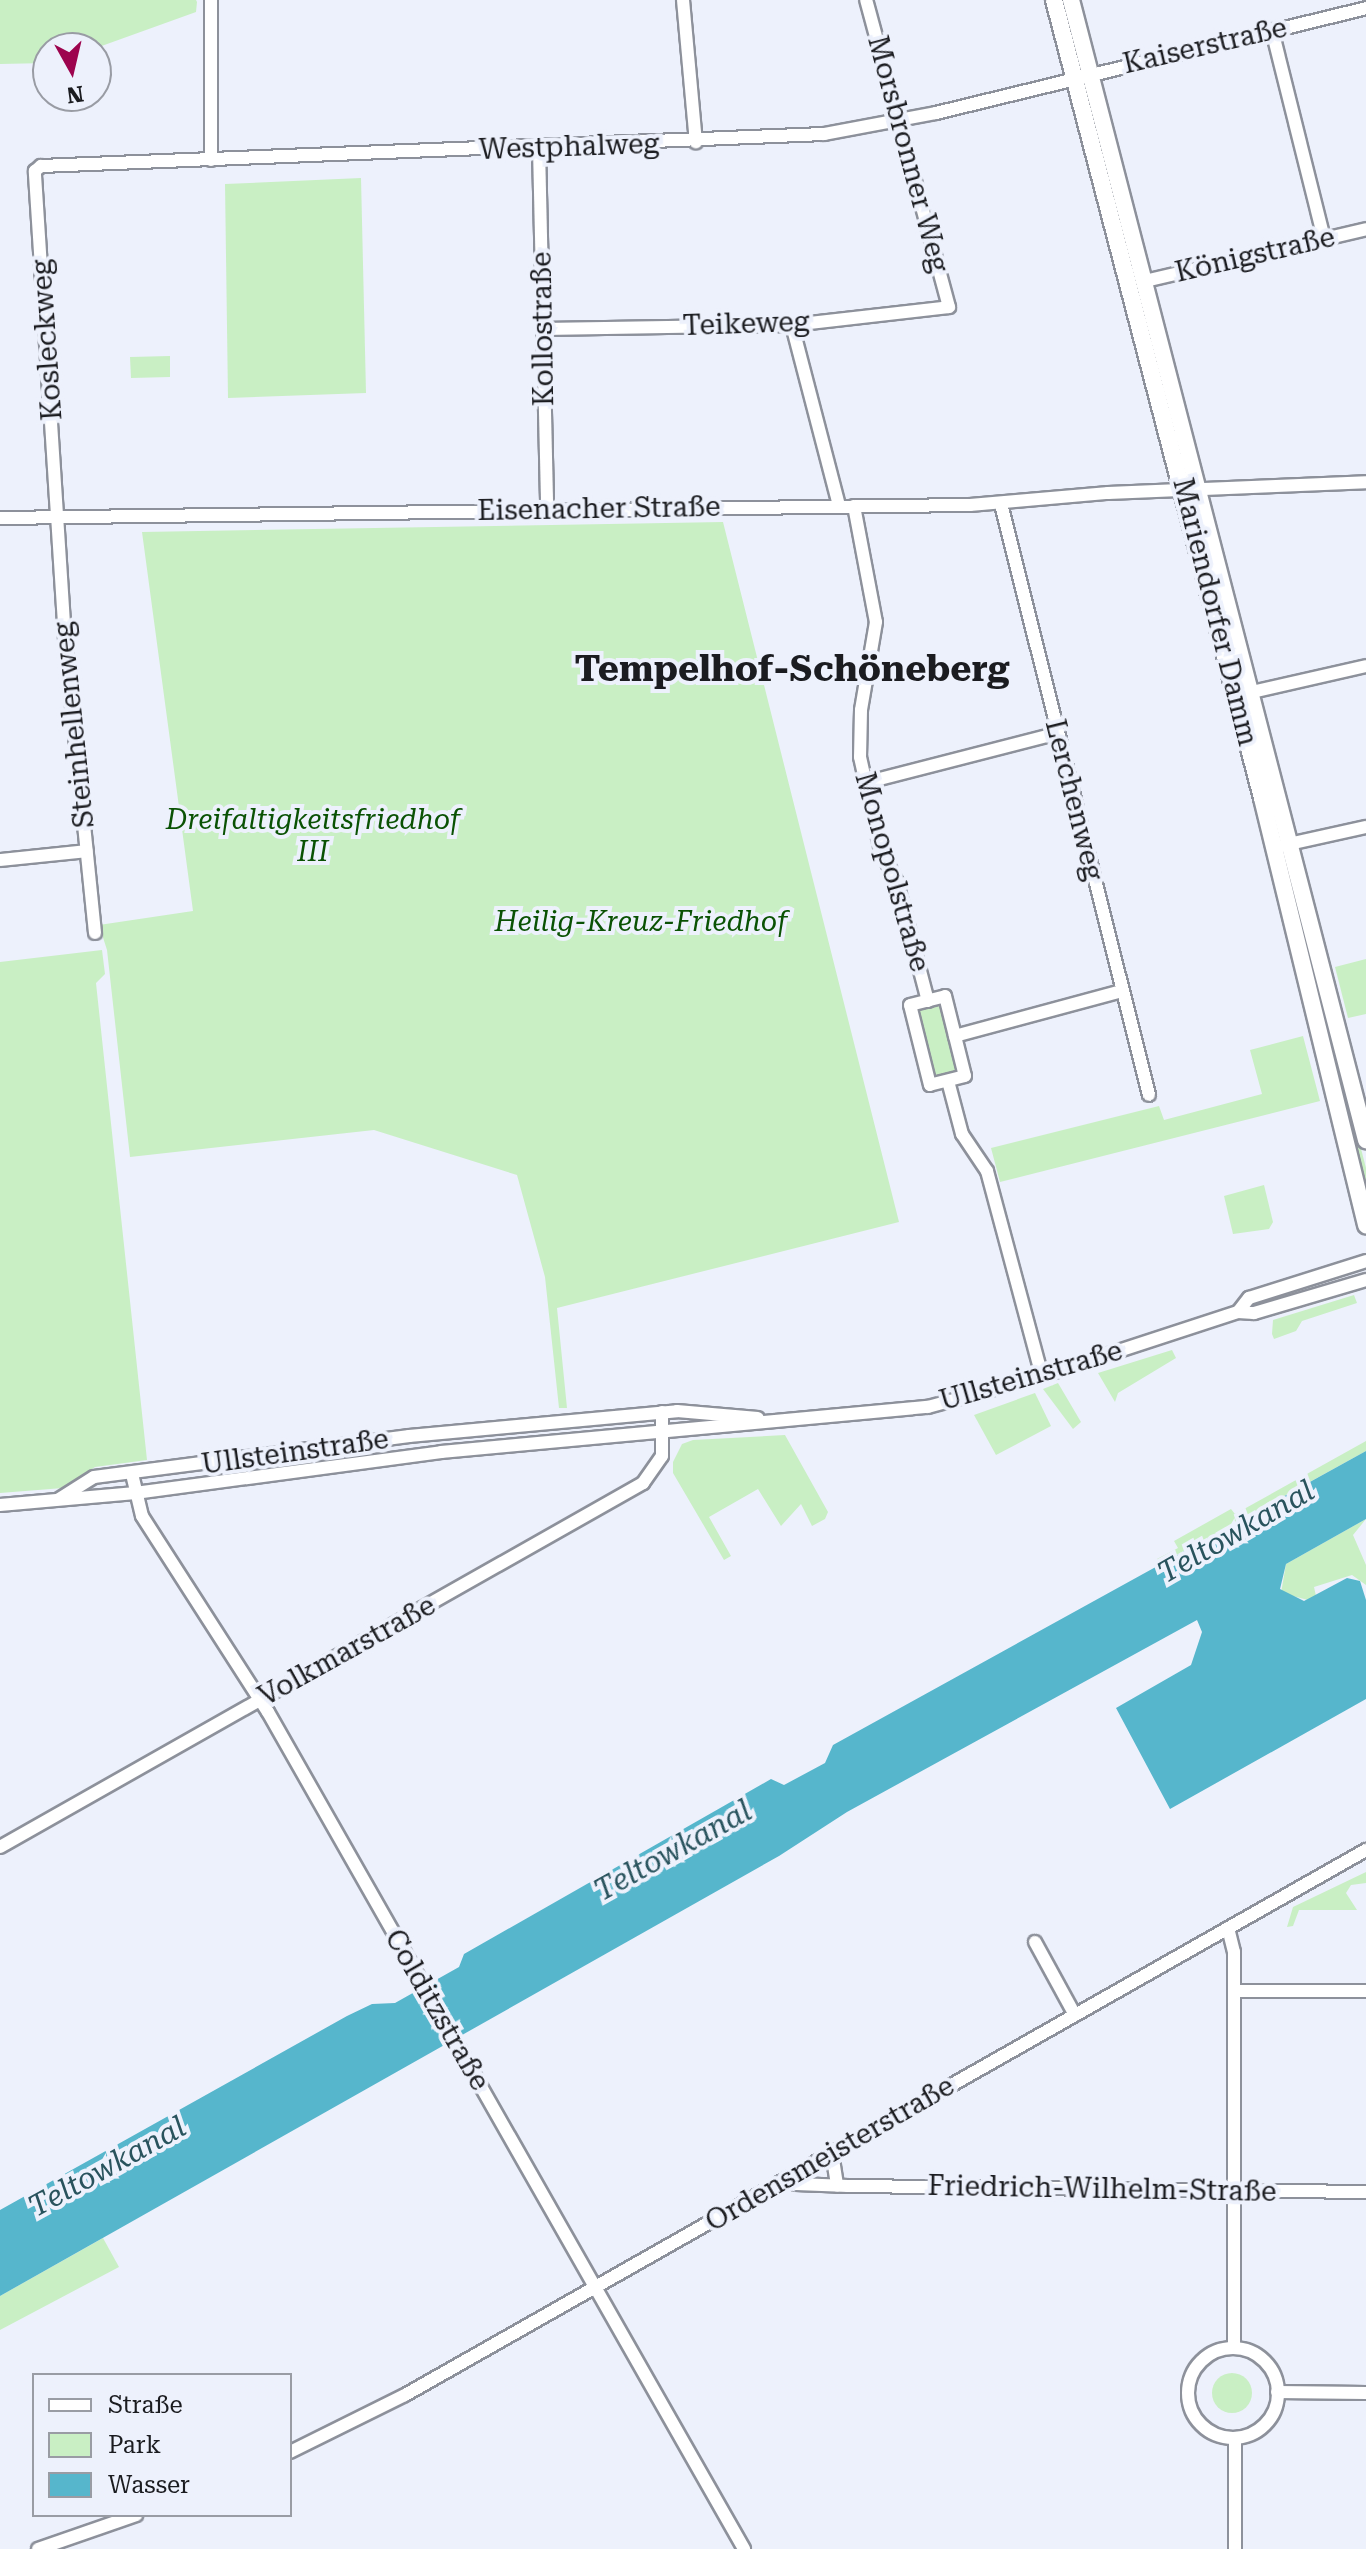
<!DOCTYPE html>
<html>
<head>
<meta charset="utf-8">
<style>
	body { margin:0 }
	#map { position:relative; width:1366px; height:2549px; overflow:hidden; background:#edf1fc; font-family:"Roboto Serif",serif }
	div>[style] { position:absolute }
	.green>* { inset:0; background:#c9efc4 }
	.round { border-radius:50% }
	.water>* { inset:0; background:#56b6cc }
	.roads { filter:drop-shadow(2px 0 #8d919b) drop-shadow(-2px 0 #8d919b) drop-shadow(0 2px #8d919b) drop-shadow(0 -2px #8d919b) }
	.minor>* { height:12px; margin:-6px; padding:0 6px; transform-origin:6px; border-radius:6px; background:#fff }
	.minor>.ring { margin:-6px; padding:0; box-sizing:content-box; background:none; border:12px solid #fff; border-radius:50% }
	.major>* { height:16px; margin:-8px; padding:0 8px; transform-origin:8px; border-radius:8px; background:#fff }
	span { translate:-50% -50%; white-space:nowrap; text-align:center; line-height:1.15; -webkit-text-stroke:8px #edf1fc; paint-order:stroke }
	.street-label { font-size:28px; color:#1b1c20 }
	.park-label { font-size:28px; color:#0a5204; font-style:italic }
	.water-label { font-size:30px; color:#29535d; font-style:italic }
	.district-label { font-size:36px; color:#1b1c20; font-weight:700 }
	.legend { position:absolute; left:32px; top:2373px; width:260px; height:144px; box-sizing:border-box; background:#edf1fc; border:2px solid #999ca4; margin:0; padding:10px 14px; list-style:none; font-size:24px; color:#1b1c20 }
	.legend li { display:flex; align-items:center; gap:16px; height:40px }
	.legend b { width:40px; border:2px solid #999ca4 }
	.north { position:absolute; left:32px; top:32px; width:80px; height:80px; box-sizing:border-box; background:#edf1fc; border:2px solid #999ca4; border-radius:50%; rotate:172deg; font-size:22px; font-weight:700; line-height:32px; text-align:center; color:#1b1c20 }
	.north::after { content:''; display:block; margin:auto; width:28px; height:36px; background:#9d044e; clip-path:polygon(50% 0,100% 100%,50% 72%,0 100%) }
</style>
</head>
<body>
<div id="map">
	<div class="green">
		<div style="clip-path:polygon(0 0,196px 0,197px 2px,196px 12px,96px 48px,48px 48px,48px 63px,0 64px)"></div>
		<div style="clip-path:polygon(361px 178px,366px 393px,228px 398px,225px 184px)"></div>
		<div style="clip-path:polygon(170px 356px,170px 377px,131px 378px,130px 357px)"></div>
		<div style="clip-path:polygon(723px 522px,899px 1222px,557px 1308px,567px 1408px,559px 1408px,545px 1277px,517px 1175px,374px 1130px,130px 1157px,107px 950px,99px 925px,193px 911px,142px 532px)"></div>
		<div style="clip-path:polygon(1287px 863px,1366px 1168px,1366px 1197px,1284px 864px)"></div>
		<div style="clip-path:polygon(102px 950px,105px 974px,96px 983px,147px 1460px,95px 1467px,63px 1488px,0 1493px,0 962px)"></div>
		<div style="clip-path:polygon(1366px 959px,1366px 1014px,1348px 1018px,1335px 967px)"></div>
		<div style="clip-path:polygon(936px 1003px,944px 1010px,958px 1069px,941px 1078px,932px 1074px,917px 1017px,920px 1008px)"></div>
		<div style="clip-path:polygon(1303px 1036px,1320px 1101px,1000px 1182px,991px 1148px,1159px 1106px,1164px 1120px,1262px 1094px,1250px 1050px)"></div>
		<div style="clip-path:polygon(1264px 1185px,1273px 1222px,1269px 1229px,1233px 1234px,1224px 1196px)"></div>
		<div style="clip-path:polygon(1354px 1295px,1357px 1303px,1302px 1321px,1296px 1331px,1274px 1339px,1272px 1334px,1273px 1320px)"></div>
		<div style="clip-path:polygon(1172px 1350px,1176px 1358px,1118px 1393px,1115px 1402px,1098px 1373px)"></div>
		<div style="clip-path:polygon(1058px 1383px,1081px 1422px,1073px 1429px,1043px 1389px)"></div>
		<div style="clip-path:polygon(1035px 1393px,1051px 1426px,996px 1455px,974px 1415px)"></div>
		<div style="clip-path:polygon(785px 1435px,828px 1512px,825px 1519px,812px 1526px,801px 1504px,781px 1526px,758px 1489px,709px 1517px,731px 1556px,724px 1560px,673px 1473px,673px 1462px,682px 1444px,693px 1440px)"></div>
		<div style="clip-path:polygon(1366px 1441px,1366px 1451px,1160px 1564px,1157px 1559px,1178px 1548px,1174px 1541px,1231px 1509px,1235px 1514px)"></div>
		<div style="clip-path:polygon(1366px 1519px,1353px 1535px,1366px 1565px,1366px 1585px,1352px 1575px,1314px 1587px,1316px 1596px,1308px 1600px,1281px 1593px,1286px 1564px)"></div>
		<div style="clip-path:polygon(1366px 1872px,1366px 1883px,1351px 1885px,1346px 1893px,1357px 1910px,1299px 1910px,1293px 1926px,1287px 1927px,1293px 1907px)"></div>
		<div style="clip-path:polygon(103px 2238px,119px 2267px,0 2330px,0 2296px)"></div>
		<div class="round" style="left:1212px;top:2373px;width:40px;height:40px"></div>
	</div>
	<div class="water">
		<div style="clip-path:polygon(1366px 1451px,1366px 1519px,1286px 1564px,1280px 1589px,1304px 1601px,1347px 1578px,1360px 1581px,1366px 1600px,1366px 1699px,1170px 1809px,1116px 1708px,1191px 1665px,1202px 1632px,1197px 1620px,847px 1812px,779px 1856px,0 2296px,0 2210px,347px 2016px,372px 2004px,395px 2003px,459px 1967px,464px 1954px,771px 1779px,784px 1785px,825px 1763px,833px 1745px)"></div>
	</div>
	<div class="roads">
		<div class="minor">
			<div style="left:211px;top:0;width:160px;rotate:90deg"></div>
			<div style="left:683px;top:0;width:143px;rotate:84.8deg"></div>
			<div style="left:1272px;top:30px;width:215px;rotate:76deg"></div>
			<div style="left:539px;top:148px;width:362px;rotate:88.7deg"></div>
			<div style="left:1145px;top:281px;width:227px;rotate:-13.2deg"></div>
			<div style="left:792px;top:325px;width:187px;rotate:75.4deg"></div>
			<div style="left:543px;top:329px;width:249px;rotate:-0.9deg"></div>
			<div style="left:792px;top:325px;width:158px;rotate:-6.5deg"></div>
			<div style="left:949px;top:307px;width:318px;rotate:-105.1deg"></div>
			<div style="left:1001px;top:504px;width:609px;rotate:75.94deg"></div>
			<div style="left:854px;top:506px;width:118px;rotate:79.3deg"></div>
			<div style="left:876px;top:622px;width:89px;rotate:99.7deg"></div>
			<div style="left:861px;top:710px;width:47px;rotate:91.2deg"></div>
			<div style="left:860px;top:757px;width:96px;rotate:77.4deg"></div>
			<div style="left:881px;top:851px;width:36px;rotate:63deg"></div>
			<div style="left:897px;top:883px;width:122px;rotate:75.3deg"></div>
			<div style="left:0;top:518px;width:970px;rotate:-0.77deg"></div>
			<div style="left:970px;top:505px;width:139px;rotate:-5deg"></div>
			<div style="left:1108px;top:493px;width:258px;rotate:-2.4deg"></div>
			<div style="left:1243px;top:694px;width:126px;rotate:-12.8deg"></div>
			<div style="left:864px;top:783px;width:197px;rotate:-14.4deg"></div>
			<div style="left:1284px;top:845px;width:84px;rotate:-12.4deg"></div>
			<div style="left:0;top:860px;width:87px;rotate:-5.9deg"></div>
			<div style="left:95px;top:933px;width:296px;rotate:-95.8deg"></div>
			<div style="left:65px;top:639px;width:469px;rotate:-93.7deg"></div>
			<div style="left:35px;top:171px;width:8px;rotate:-40deg"></div>
			<div style="left:41px;top:166px;width:784px;rotate:-2.34deg"></div>
			<div style="left:824px;top:134px;width:114px;rotate:-10.6deg"></div>
			<div style="left:936px;top:113px;width:443px;rotate:-13.7deg"></div>
			<div style="left:945px;top:996px;width:82px;rotate:76deg"></div>
			<div style="left:965px;top:1076px;width:36px;rotate:166deg"></div>
			<div style="left:930px;top:1085px;width:82px;rotate:-104deg"></div>
			<div style="left:910px;top:1005px;width:36px;rotate:-14deg"></div>
			<div style="left:955px;top:1036px;width:173px;rotate:-15.1deg"></div>
			<div style="left:948px;top:1081px;width:55px;rotate:75.2deg"></div>
			<div style="left:962px;top:1134px;width:45px;rotate:56deg"></div>
			<div style="left:987px;top:1171px;width:212px;rotate:75deg"></div>
			<div style="left:1238px;top:1312px;width:18px;rotate:-52deg"></div>
			<div style="left:1249px;top:1298px;width:123px;rotate:-17.5deg"></div>
			<div style="left:132px;top:1474px;width:43px;rotate:76.6deg"></div>
			<div style="left:142px;top:1516px;width:233px;rotate:57.3deg"></div>
			<div style="left:268px;top:1712px;width:963px;rotate:60.37deg"></div>
			<div style="left:59px;top:1499px;width:41px;rotate:-32.2deg"></div>
			<div style="left:94px;top:1477px;width:318px;rotate:-7.4deg"></div>
			<div style="left:409px;top:1436px;width:269px;rotate:-5.3deg"></div>
			<div style="left:677px;top:1411px;width:81px;rotate:4.9deg"></div>
			<div style="left:0;top:1505px;width:136px;rotate:-5.1deg"></div>
			<div style="left:135px;top:1493px;width:309px;rotate:-7.6deg"></div>
			<div style="left:441px;top:1452px;width:489px;rotate:-5.3deg"></div>
			<div style="left:928px;top:1407px;width:118px;rotate:-15.2deg"></div>
			<div style="left:1042px;top:1376px;width:206px;rotate:-18.1deg"></div>
			<div style="left:1238px;top:1312px;width:16px;rotate:4deg"></div>
			<div style="left:1254px;top:1313px;width:117px;rotate:-16.4deg"></div>
			<div style="left:0;top:1847px;width:739px;rotate:-29.51deg"></div>
			<div style="left:643px;top:1483px;width:33px;rotate:-55deg"></div>
			<div style="left:662px;top:1456px;width:44px;rotate:-90deg"></div>
			<div style="left:1228px;top:1928px;width:25px;rotate:76deg"></div>
			<div style="left:1234px;top:1952px;width:396px;rotate:90deg"></div>
			<div style="left:1035px;top:1942px;width:83px;rotate:61.3deg"></div>
			<div style="left:1234px;top:1991px;width:132px"></div>
			<div style="left:832px;top:2153px;width:33px;rotate:81deg"></div>
			<div style="left:790px;top:2177px;width:9px;rotate:49deg"></div>
			<div style="left:796px;top:2184px;width:52px;rotate:2.2deg"></div>
			<div style="left:848px;top:2186px;width:518px;rotate:0.66deg"></div>
			<div class="ring" style="left:1188px;top:2348px;width:78px;height:78px"></div>
			<div style="left:1277px;top:2392px;width:89px;rotate:0.6deg"></div>
			<div style="left:1235px;top:2438px;width:111px;rotate:90deg"></div>
			<div style="left:290px;top:2452px;width:128px;rotate:-26.4deg"></div>
			<div style="left:405px;top:2395px;width:1105px;rotate:-29.56deg"></div>
			<div style="left:38px;top:2549px;width:104px;rotate:-19.1deg"></div>
		</div>
		<div class="major">
			<div style="left:1054px;top:0;width:825px;rotate:75.39deg"></div>
			<div style="left:1262px;top:798px;width:440px;rotate:76.3deg"></div>
			<div style="left:1071px;top:0;width:1178px;rotate:75.49deg"></div>
		</div>
	</div>
	<div class="street-label">
		<span style="left:1205px;top:46px;rotate:-13deg">Kaiserstraße</span>
		<span style="left:569px;top:147px;rotate:-2deg">Westphalweg</span>
		<span style="left:908px;top:154px;rotate:75deg">Morsbronner Weg</span>
		<span style="left:1255px;top:255px;rotate:-13deg">Königstraße</span>
		<span style="left:746px;top:324px;rotate:-2deg">Teikeweg</span>
		<span style="left:543px;top:329px;rotate:-91deg">Kollostraße</span>
		<span style="left:47px;top:340px;rotate:-94deg">Kosleckweg</span>
		<span style="left:599px;top:509px;rotate:-1deg">Eisenacher Straße</span>
		<span style="left:1215px;top:612px;rotate:76deg">Mariendorfer Damm</span>
		<span style="left:74px;top:725px;rotate:-96deg">Steinhellenweg</span>
		<span style="left:1074px;top:800px;rotate:76deg">Lerchenweg</span>
		<span style="left:892px;top:872px;rotate:74deg">Monopolstraße</span>
		<span style="left:1031px;top:1376px;rotate:-16deg">Ullsteinstraße</span>
		<span style="left:295px;top:1452px;rotate:-8deg">Ullsteinstraße</span>
		<span style="left:347px;top:1651px;rotate:-29deg">Volkmarstraße</span>
		<span style="left:437px;top:2010px;rotate:60deg">Colditzstraße</span>
		<span style="left:830px;top:2154px;rotate:-30deg">Ordensmeisterstraße</span>
		<span style="left:1102px;top:2189px;rotate:1deg">Friedrich-Wilhelm-Straße</span>
	</div>
	<div class="park-label">
		<span style="left:313px;top:836px">Dreifaltigkeitsfriedhof<br>III</span>
		<span style="left:641px;top:922px">Heilig-Kreuz-Friedhof</span>
	</div>
	<div class="water-label">
		<span style="left:1236px;top:1532px;rotate:-30deg">Teltowkanal</span>
		<span style="left:673px;top:1851px;rotate:-29deg">Teltowkanal</span>
		<span style="left:107px;top:2167px;rotate:-29deg">Teltowkanal</span>
	</div>
	<div class="district-label">
		<span style="left:792px;top:670px">Tempelhof-Schöneberg</span>
	</div>
	<ul class="legend">
	<li><b style="height:10px;background:#fff"></b>Straße</li>
	<li><b style="height:22px;background:#c9efc4"></b>Park</li>
	<li><b style="height:22px;background:#56b6cc"></b>Wasser</li>
	</ul>
	<div class="north">N</div>
</div>
</body>
</html>
